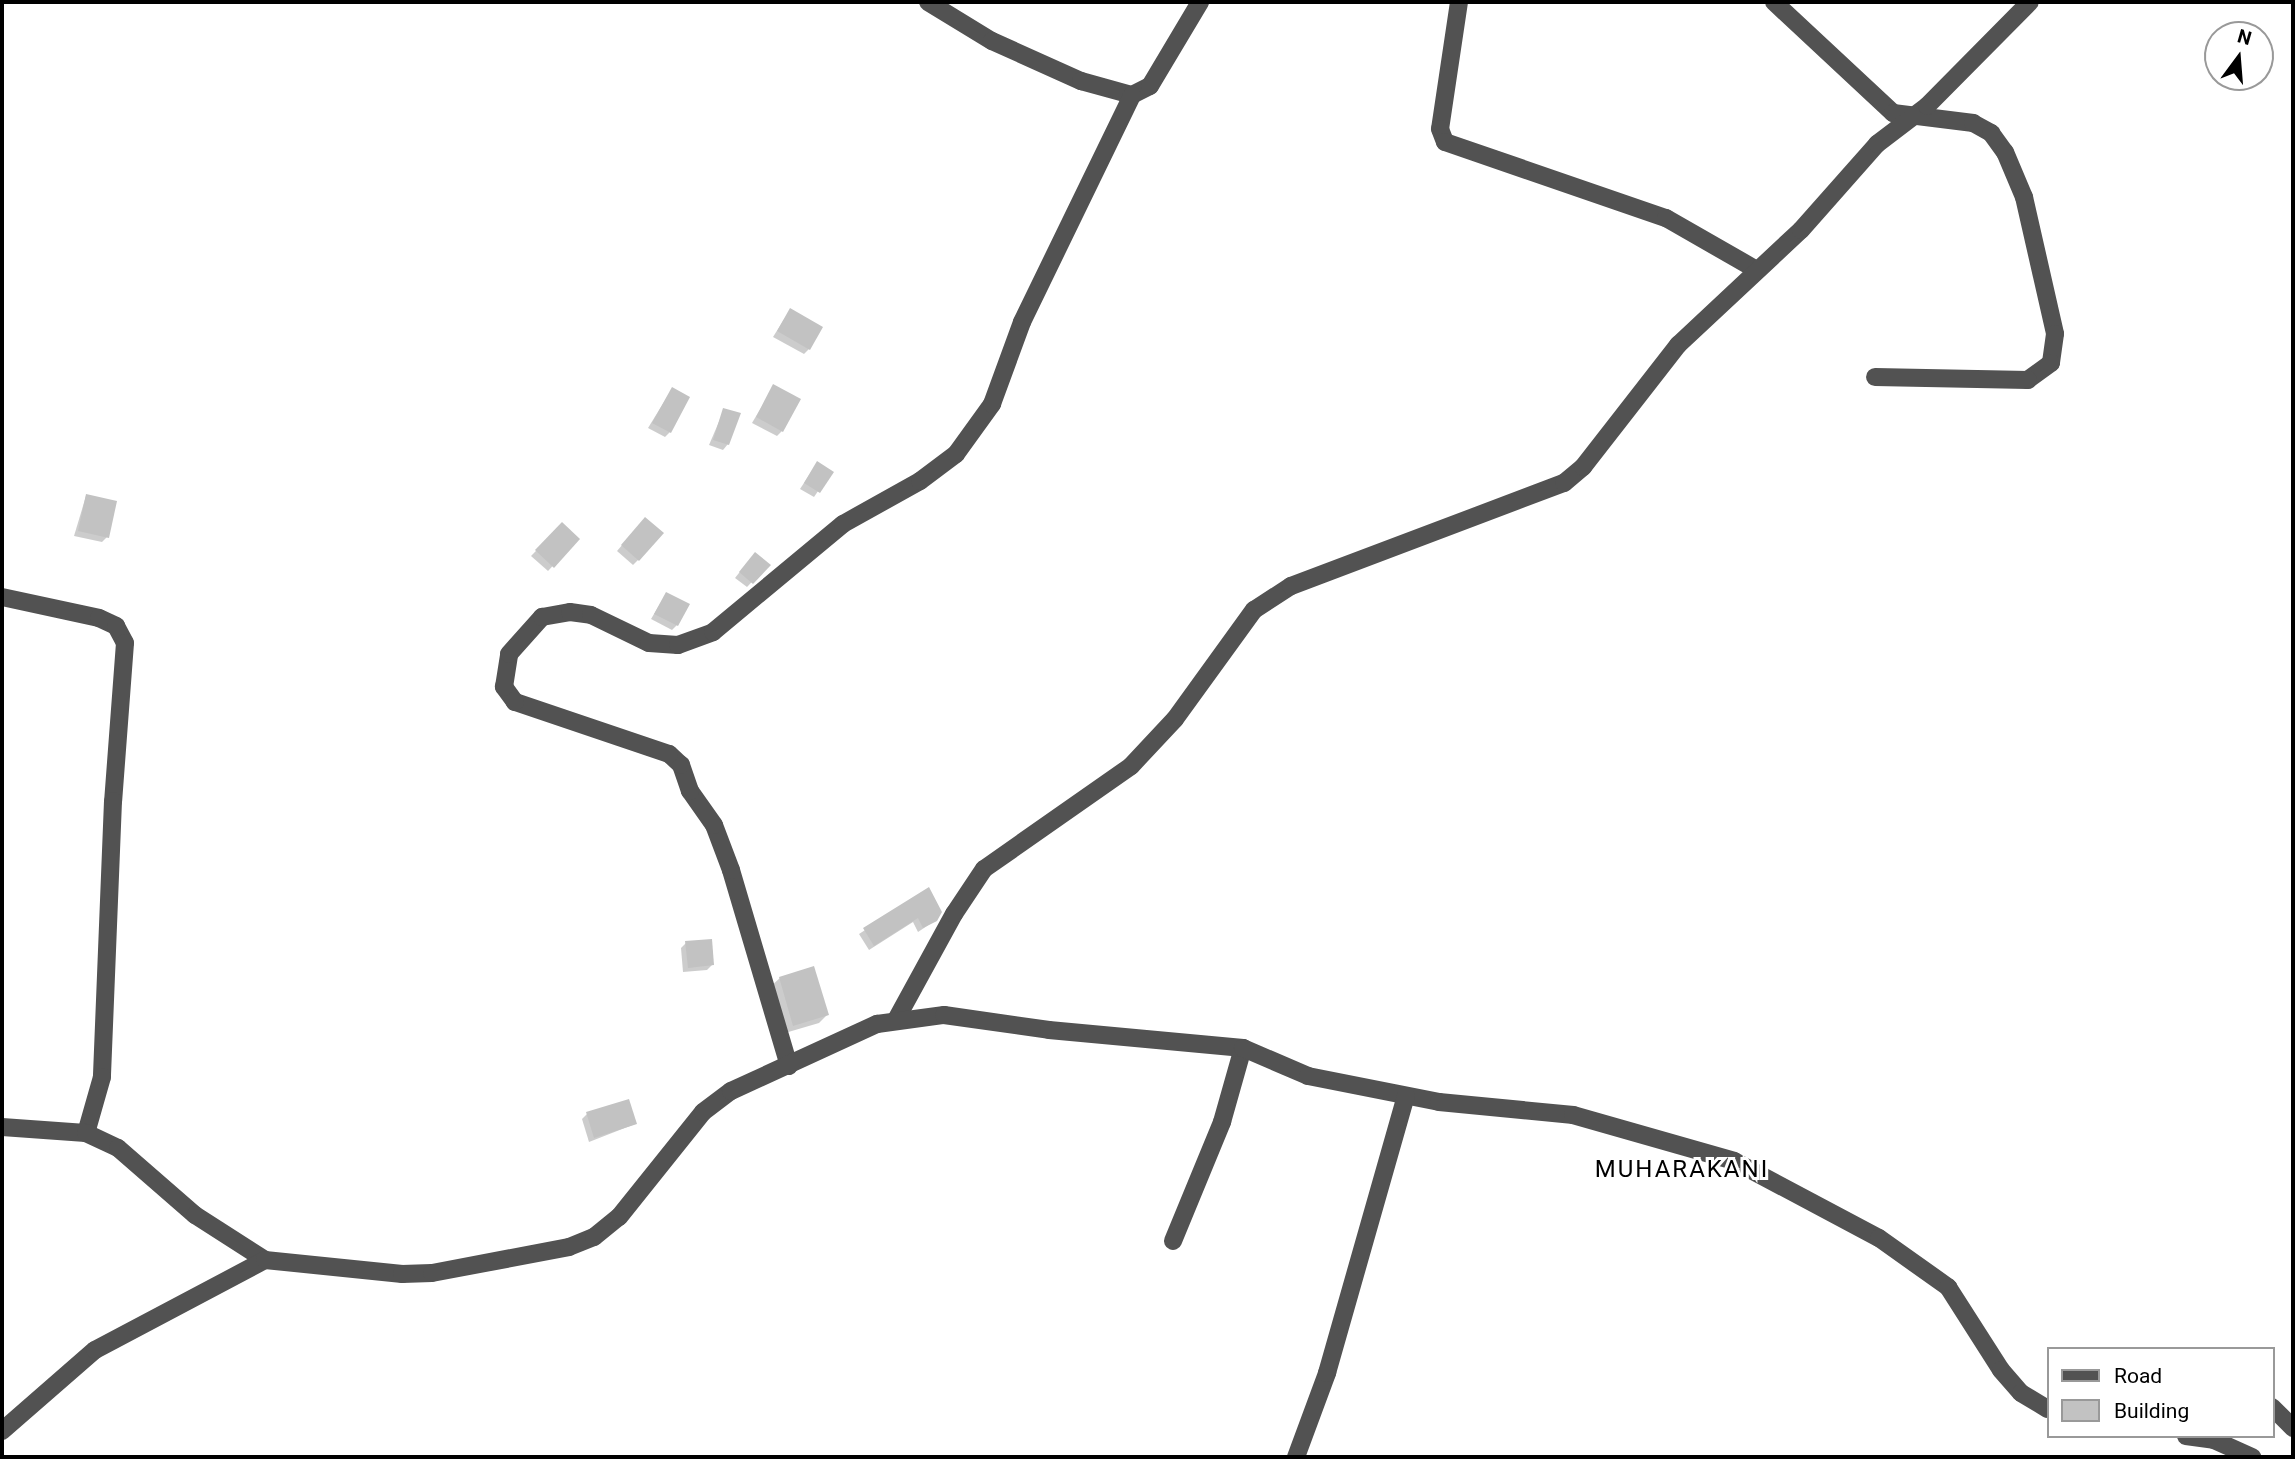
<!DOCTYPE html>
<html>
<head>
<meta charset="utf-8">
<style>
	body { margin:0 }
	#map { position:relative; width:2295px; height:1459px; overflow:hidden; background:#fff; font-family:Roboto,sans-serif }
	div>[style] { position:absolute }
	.shadow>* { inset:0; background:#0003 }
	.building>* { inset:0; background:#c2c2c2 }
	.minor>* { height:18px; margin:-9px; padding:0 9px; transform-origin:9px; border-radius:9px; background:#525252 }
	span { translate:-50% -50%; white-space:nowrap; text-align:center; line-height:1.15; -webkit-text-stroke:6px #fff; paint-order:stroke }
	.quarter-label { font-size:24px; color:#000; letter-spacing:2px }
	.frame { position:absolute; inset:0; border:4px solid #000; pointer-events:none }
	.legend { position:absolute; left:2047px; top:1347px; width:228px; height:91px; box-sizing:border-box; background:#fff; border:2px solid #999; margin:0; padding:9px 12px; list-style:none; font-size:21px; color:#000 }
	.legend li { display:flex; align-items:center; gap:14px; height:35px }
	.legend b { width:35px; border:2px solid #999 }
	.north { position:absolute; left:2204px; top:21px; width:70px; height:70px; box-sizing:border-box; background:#fff; border:2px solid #999; border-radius:50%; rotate:16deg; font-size:19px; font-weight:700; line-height:28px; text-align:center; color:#000 }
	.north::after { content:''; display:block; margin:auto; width:24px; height:32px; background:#000; clip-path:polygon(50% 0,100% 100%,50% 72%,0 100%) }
</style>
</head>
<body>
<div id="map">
	<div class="shadow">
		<div style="clip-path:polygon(790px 310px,809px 349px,804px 354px,773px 337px)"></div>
		<div style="clip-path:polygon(774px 386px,782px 431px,777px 436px,752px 423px)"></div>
		<div style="clip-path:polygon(672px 389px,670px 432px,665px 437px,648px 428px)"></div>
		<div style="clip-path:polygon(724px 410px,728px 444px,723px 450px,709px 445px)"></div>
		<div style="clip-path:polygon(813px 469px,831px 472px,814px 497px,800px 489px)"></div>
		<div style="clip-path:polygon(86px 496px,107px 537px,102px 542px,74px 536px)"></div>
		<div style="clip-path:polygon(562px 524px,578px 539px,548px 571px,531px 556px)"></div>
		<div style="clip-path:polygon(640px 524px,638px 560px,633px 565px,617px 551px)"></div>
		<div style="clip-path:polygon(750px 559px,768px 565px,747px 587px,735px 578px)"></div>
		<div style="clip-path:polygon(666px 594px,677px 625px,672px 630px,651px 619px)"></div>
		<div style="clip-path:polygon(928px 889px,936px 920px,918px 932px,913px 922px,869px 950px,859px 934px)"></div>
		<div style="clip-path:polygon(686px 943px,712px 965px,707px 970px,683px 972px,681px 948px)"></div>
		<div style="clip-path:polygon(780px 978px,827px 1015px,819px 1023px,785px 1033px,771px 986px)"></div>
		<div style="clip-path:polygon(587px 1114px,635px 1124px,589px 1142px,582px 1119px)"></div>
	</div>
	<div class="building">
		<div style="clip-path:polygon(790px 308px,823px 327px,810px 350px,777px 331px)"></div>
		<div style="clip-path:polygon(773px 384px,801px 399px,783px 432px,756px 417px)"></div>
		<div style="clip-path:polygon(672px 387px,690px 397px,671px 433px,652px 423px)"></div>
		<div style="clip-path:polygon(723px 408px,741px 413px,729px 445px,713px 440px)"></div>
		<div style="clip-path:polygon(817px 461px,834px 472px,820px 493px,804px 483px)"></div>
		<div style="clip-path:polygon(86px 494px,117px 501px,109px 538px,78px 531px)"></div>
		<div style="clip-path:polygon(645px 517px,664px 533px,639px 561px,621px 545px)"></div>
		<div style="clip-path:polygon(562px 522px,580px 539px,554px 568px,535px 550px)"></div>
		<div style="clip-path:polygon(755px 552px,771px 565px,753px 584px,739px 572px)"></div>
		<div style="clip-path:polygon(666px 592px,690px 604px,678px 626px,654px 614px)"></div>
		<div style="clip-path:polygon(929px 887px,942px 912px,937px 921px,923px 928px,918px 918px,874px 946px,863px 928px)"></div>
		<div style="clip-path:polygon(712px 939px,714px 965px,688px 968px,685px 941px)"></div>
		<div style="clip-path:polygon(814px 966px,829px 1015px,793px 1026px,779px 977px)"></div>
		<div style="clip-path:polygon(629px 1099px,637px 1124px,594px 1138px,586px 1112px)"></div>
	</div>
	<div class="minor">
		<div style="left:928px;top:2px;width:75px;rotate:31.4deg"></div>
		<div style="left:992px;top:41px;width:98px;rotate:24.2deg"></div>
		<div style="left:1081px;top:81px;width:53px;rotate:15.4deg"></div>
		<div style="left:1132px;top:95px;width:20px;rotate:-27deg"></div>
		<div style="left:1150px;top:86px;width:98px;rotate:-59.2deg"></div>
		<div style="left:1459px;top:2px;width:128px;rotate:98.5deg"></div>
		<div style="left:1440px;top:129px;width:14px;rotate:69deg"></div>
		<div style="left:1445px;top:142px;width:234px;rotate:19deg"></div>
		<div style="left:1666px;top:218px;width:103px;rotate:29.8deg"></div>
		<div style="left:1774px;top:2px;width:163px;rotate:43deg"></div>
		<div style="left:1893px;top:113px;width:81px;rotate:7.1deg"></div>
		<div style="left:1973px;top:123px;width:21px;rotate:29deg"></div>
		<div style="left:1991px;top:133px;width:24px;rotate:54deg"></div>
		<div style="left:2005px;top:152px;width:49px;rotate:67.1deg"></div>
		<div style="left:2024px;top:197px;width:140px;rotate:77.2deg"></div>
		<div style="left:2055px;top:334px;width:29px;rotate:98deg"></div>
		<div style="left:2051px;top:363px;width:29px;rotate:144deg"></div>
		<div style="left:2028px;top:380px;width:153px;rotate:-178.9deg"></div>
		<div style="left:2px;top:597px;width:99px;rotate:12.2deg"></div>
		<div style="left:99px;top:618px;width:19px;rotate:25deg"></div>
		<div style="left:116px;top:626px;width:19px;rotate:62deg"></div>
		<div style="left:125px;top:643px;width:158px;rotate:94.3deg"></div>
		<div style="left:113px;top:801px;width:276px;rotate:92.3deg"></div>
		<div style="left:102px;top:1077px;width:58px;rotate:105.9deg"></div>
		<div style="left:897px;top:1018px;width:119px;rotate:-61.3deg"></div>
		<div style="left:954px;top:914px;width:54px;rotate:-56.3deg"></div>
		<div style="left:984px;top:869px;width:179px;rotate:-35deg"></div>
		<div style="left:1131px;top:766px;width:64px;rotate:-46.9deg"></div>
		<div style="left:1175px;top:719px;width:135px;rotate:-54.1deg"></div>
		<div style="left:1254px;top:610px;width:44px;rotate:-33deg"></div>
		<div style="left:1291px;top:586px;width:292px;rotate:-20.7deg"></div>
		<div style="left:1564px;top:483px;width:25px;rotate:-40deg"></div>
		<div style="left:1583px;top:467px;width:155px;rotate:-52.1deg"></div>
		<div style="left:1678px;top:345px;width:168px;rotate:-43.1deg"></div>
		<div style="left:1801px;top:230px;width:115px;rotate:-48.5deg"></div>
		<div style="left:1877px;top:144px;width:63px;rotate:-37.2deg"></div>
		<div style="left:1927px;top:106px;width:146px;rotate:-45.3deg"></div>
		<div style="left:789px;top:1066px;width:204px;rotate:-106.5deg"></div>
		<div style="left:731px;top:870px;width:48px;rotate:-110.7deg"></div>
		<div style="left:714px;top:825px;width:42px;rotate:-125.2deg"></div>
		<div style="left:690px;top:791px;width:28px;rotate:-109deg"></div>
		<div style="left:681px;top:765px;width:16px;rotate:-137deg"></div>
		<div style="left:669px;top:754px;width:163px;rotate:-161.3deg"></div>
		<div style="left:515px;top:702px;width:19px;rotate:-126deg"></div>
		<div style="left:504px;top:687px;width:33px;rotate:-81deg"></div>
		<div style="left:509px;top:654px;width:50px;rotate:-48.3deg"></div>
		<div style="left:542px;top:617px;width:28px;rotate:-10deg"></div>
		<div style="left:570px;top:612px;width:21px;rotate:8deg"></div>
		<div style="left:591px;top:615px;width:64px;rotate:25.8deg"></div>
		<div style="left:649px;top:643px;width:29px;rotate:4deg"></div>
		<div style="left:678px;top:645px;width:37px;rotate:-20deg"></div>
		<div style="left:713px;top:632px;width:169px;rotate:-39.7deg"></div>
		<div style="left:843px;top:524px;width:88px;rotate:-29.2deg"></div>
		<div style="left:920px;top:481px;width:45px;rotate:-36.9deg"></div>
		<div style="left:956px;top:454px;width:62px;rotate:-54.2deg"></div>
		<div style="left:992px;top:404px;width:87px;rotate:-69.9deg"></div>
		<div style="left:1022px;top:322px;width:252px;rotate:-64.1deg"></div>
		<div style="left:2px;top:1127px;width:84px;rotate:4.1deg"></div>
		<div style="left:86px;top:1133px;width:35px;rotate:25deg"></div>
		<div style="left:118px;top:1148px;width:102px;rotate:41deg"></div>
		<div style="left:195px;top:1215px;width:83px;rotate:32.7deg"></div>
		<div style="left:1173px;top:1241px;width:129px;rotate:-67.6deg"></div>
		<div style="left:1222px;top:1122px;width:77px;rotate:-74.2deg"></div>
		<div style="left:2272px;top:1407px;width:30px;rotate:45deg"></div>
		<div style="left:2px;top:1431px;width:123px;rotate:-41.1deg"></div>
		<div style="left:95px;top:1350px;width:192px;rotate:-27.9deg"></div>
		<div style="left:265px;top:1260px;width:138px;rotate:5.8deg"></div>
		<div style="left:402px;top:1274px;width:30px;rotate:-2deg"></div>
		<div style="left:432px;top:1273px;width:139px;rotate:-10.7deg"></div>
		<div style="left:569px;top:1247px;width:27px;rotate:-22deg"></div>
		<div style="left:594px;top:1237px;width:32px;rotate:-39deg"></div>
		<div style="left:619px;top:1217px;width:134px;rotate:-51.3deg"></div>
		<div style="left:703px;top:1112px;width:35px;rotate:-37deg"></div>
		<div style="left:731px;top:1091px;width:161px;rotate:-24.7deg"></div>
		<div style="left:877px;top:1024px;width:68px;rotate:-7.7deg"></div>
		<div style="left:944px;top:1015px;width:106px;rotate:8.1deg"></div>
		<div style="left:1049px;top:1030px;width:195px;rotate:5.3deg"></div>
		<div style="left:1243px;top:1048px;width:71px;rotate:23.3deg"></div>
		<div style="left:1308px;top:1076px;width:134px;rotate:11.2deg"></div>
		<div style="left:1439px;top:1102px;width:135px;rotate:5.5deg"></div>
		<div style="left:1573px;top:1115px;width:167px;rotate:15.9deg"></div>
		<div style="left:1734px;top:1161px;width:164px;rotate:28deg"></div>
		<div style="left:1879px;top:1238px;width:85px;rotate:35.4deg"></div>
		<div style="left:1948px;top:1287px;width:98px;rotate:57.4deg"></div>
		<div style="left:2001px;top:1370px;width:30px;rotate:49deg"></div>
		<div style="left:2021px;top:1393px;width:31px;rotate:31deg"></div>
		<div style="left:2186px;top:1436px;width:28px;rotate:8deg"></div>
		<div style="left:2214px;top:1440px;width:42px;rotate:24.1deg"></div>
		<div style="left:1296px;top:1457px;width:90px;rotate:-69.7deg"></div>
		<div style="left:1327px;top:1373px;width:288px;rotate:-74.1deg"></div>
	</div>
	<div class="quarter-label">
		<span style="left:1682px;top:1170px">MUHARAKANI</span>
	</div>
	<div class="frame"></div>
	<ul class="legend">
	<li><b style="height:9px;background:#525252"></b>Road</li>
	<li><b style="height:19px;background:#c2c2c2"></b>Building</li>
	</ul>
	<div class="north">N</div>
</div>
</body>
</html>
